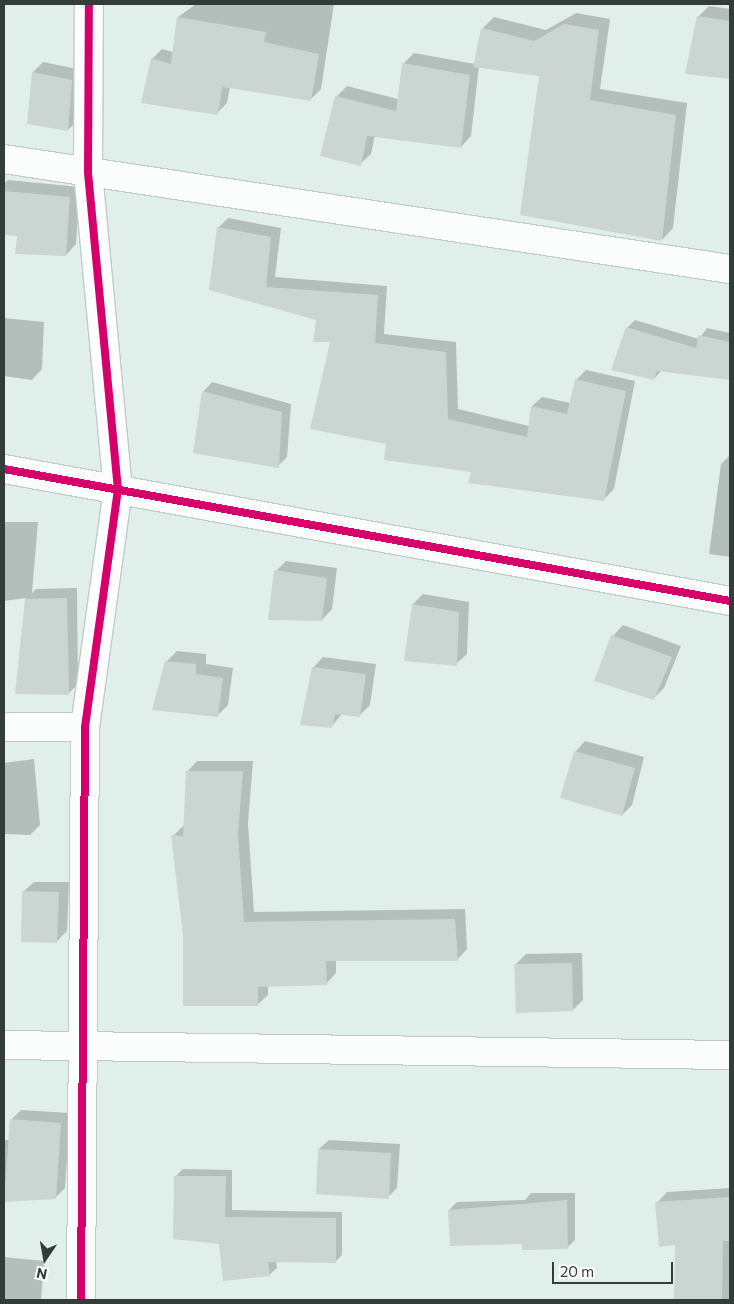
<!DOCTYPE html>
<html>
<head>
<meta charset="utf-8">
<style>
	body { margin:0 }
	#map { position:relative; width:734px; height:1304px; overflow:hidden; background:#e1efeb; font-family:Commissioner,sans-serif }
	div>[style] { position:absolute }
	.shadow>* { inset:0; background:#0003 }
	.building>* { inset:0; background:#cbd6d3 }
	.roads { filter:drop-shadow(1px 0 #bfcbc8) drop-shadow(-1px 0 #bfcbc8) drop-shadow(0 1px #bfcbc8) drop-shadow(0 -1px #bfcbc8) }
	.minor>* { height:28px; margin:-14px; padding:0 14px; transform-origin:14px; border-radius:14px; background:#fafdfc }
	.cycleway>* { height:8px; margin:-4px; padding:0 4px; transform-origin:4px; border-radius:4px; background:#d6006c }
	span { translate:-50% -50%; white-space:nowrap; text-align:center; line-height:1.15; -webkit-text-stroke:4px #fff; paint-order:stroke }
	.frame { position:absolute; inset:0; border:5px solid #323c39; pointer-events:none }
	.north { position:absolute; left:20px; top:1234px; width:50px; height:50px; -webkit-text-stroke:4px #fff; paint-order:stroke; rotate:192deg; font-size:14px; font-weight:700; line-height:20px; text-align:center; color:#323c39 }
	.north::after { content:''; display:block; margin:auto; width:18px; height:22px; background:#323c39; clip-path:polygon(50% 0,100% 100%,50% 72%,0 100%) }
	.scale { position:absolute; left:552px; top:1262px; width:121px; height:22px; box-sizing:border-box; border:2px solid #323c39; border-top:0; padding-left:6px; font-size:15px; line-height:18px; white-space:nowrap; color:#323c39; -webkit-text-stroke:4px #fff; paint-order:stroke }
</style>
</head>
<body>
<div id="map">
	<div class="shadow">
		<div style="clip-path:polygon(196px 4px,334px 4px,321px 89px,311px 99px,230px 87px,227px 103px,217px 113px,152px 59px,162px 49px,173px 52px,178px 17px)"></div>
		<div style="clip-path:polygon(709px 6px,730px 9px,730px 78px,687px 72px,698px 17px)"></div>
		<div style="clip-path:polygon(576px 13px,610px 19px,600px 89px,687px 103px,673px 228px,662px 240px,540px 75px,479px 66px,471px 136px,461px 147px,375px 135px,371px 154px,360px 164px,336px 97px,347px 86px,398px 99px,403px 64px,414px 53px,475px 64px,482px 29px,494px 17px,546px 30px)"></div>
		<div style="clip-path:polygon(43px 62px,82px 70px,78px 120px,68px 130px,28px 123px,33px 72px)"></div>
		<div style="clip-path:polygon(8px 180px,80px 187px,76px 244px,66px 255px,18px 235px,4px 234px,4px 184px)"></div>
		<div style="clip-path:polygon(228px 218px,281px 228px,275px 277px,387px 286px,384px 334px,456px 342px,458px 409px,529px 426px,532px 406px,542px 397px,571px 403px,576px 380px,586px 370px,635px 381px,614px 489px,604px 499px,472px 471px,388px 444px,318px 319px,210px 289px,218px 228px)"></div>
		<div style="clip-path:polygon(4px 318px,44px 322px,42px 369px,32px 380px,4px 376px)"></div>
		<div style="clip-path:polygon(635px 320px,699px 339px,707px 328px,730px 333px,730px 379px,662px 370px,654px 379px,627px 328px)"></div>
		<div style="clip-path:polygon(212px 382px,291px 404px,287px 457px,278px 466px,194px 452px,204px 391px)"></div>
		<div style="clip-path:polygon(730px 455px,730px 557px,709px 554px,721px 464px)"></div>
		<div style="clip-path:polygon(4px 522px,38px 522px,32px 593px,36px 589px,77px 588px,78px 684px,68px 694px,16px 693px,26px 598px,4px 601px)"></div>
		<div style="clip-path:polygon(286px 561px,337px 568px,332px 609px,322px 620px,276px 571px)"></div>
		<div style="clip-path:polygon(423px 594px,469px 602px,467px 654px,456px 664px,413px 604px)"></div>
		<div style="clip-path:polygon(623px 625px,681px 646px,664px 688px,654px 698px,613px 636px)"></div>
		<div style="clip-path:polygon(177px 651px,206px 654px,206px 664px,233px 668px,228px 705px,218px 715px,166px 662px)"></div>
		<div style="clip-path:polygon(323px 657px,376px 664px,370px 705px,359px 716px,342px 714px,331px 727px,313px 668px)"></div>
		<div style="clip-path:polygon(585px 741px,644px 757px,632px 805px,622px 815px,575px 752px)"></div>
		<div style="clip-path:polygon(34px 759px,40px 825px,30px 835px,4px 834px,4px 763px)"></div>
		<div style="clip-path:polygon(197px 761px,253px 761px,248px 823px,254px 912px,465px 909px,467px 949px,457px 960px,336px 960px,336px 973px,326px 984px,268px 985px,268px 995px,257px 1005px,184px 935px,173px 836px,184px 825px,187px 772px)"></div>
		<div style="clip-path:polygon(34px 882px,69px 882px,67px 931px,57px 941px,23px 892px)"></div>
		<div style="clip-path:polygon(582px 953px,583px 1000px,573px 1010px,516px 964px,526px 954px)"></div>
		<div style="clip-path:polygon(21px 1110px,70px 1113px,65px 1188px,55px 1198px,4px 1201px,4px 1140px,9px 1140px,11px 1120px)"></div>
		<div style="clip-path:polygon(329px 1140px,400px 1144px,397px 1188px,388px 1197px,319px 1149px)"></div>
		<div style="clip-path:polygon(183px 1169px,232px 1170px,232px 1210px,342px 1212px,342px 1255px,335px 1262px,276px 1261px,277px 1268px,269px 1275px,220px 1243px,176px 1176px)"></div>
		<div style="clip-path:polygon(730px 1188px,730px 1300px,675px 1300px,676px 1244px,657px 1203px,667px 1192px)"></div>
		<div style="clip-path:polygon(531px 1193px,575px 1193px,575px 1240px,567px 1248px,523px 1242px,449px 1210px,457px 1202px,525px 1200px)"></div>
		<div style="clip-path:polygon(4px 1257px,44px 1261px,41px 1300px,4px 1300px)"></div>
	</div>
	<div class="building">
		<div style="clip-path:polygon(697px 16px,730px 21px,730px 79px,685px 74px)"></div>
		<div style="clip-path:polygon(177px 17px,266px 32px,264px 42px,319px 54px,311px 101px,222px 87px,218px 115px,141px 103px,151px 58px,171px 64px)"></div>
		<div style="clip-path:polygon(564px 24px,599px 30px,590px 100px,676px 115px,662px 241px,520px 215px,539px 76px,473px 67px,481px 28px,534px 41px)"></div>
		<div style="clip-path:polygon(402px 63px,470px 75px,461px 148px,367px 136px,361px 166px,320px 156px,335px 96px,396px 111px)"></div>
		<div style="clip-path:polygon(32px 72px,72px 80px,68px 131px,27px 124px)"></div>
		<div style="clip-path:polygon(4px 191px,70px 197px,66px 256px,15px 254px,17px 236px,4px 235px)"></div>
		<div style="clip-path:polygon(217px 227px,271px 237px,266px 287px,378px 295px,375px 343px,446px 352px,448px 419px,527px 437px,531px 406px,567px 414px,575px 379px,626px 391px,604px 501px,468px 483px,471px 472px,384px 460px,386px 444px,310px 429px,330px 342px,313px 342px,316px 320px,209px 290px)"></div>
		<div style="clip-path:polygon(626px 327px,696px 348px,698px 335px,730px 342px,730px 380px,657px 371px,654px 380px,611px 370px)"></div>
		<div style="clip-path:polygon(202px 391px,282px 412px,279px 468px,193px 453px)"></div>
		<div style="clip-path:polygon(274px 570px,327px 578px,322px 621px,268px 620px)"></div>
		<div style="clip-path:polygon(67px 598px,69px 695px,15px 694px,25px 599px)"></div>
		<div style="clip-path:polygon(412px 604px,459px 612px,457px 666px,404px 661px)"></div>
		<div style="clip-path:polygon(611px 635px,672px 657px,654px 700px,594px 681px)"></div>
		<div style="clip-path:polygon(165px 661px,196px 664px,196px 674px,223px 678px,218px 717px,152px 710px)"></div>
		<div style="clip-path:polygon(312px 667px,366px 674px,360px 717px,335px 714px,332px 728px,300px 725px)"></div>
		<div style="clip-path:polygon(574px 751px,635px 768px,622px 816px,560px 798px)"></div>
		<div style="clip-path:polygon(186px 771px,243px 771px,238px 834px,244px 922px,455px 919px,458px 961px,326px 961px,327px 985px,258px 987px,258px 1006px,183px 1006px,183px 935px,171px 835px,183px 836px)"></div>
		<div style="clip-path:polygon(22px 891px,59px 892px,57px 943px,21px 942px)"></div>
		<div style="clip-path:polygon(572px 963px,573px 1011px,516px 1013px,514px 964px)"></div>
		<div style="clip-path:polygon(10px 1119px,61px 1123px,56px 1199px,4px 1202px)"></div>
		<div style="clip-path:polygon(318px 1149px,391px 1153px,389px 1199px,316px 1194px)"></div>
		<div style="clip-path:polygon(174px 1176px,226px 1176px,225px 1217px,336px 1218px,336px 1263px,268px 1262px,270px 1276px,223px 1281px,219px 1244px,173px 1239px)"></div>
		<div style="clip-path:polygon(730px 1197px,730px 1241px,723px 1241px,722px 1300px,674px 1300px,675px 1245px,659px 1247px,655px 1202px)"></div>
		<div style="clip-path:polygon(567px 1200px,568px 1249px,522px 1250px,522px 1244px,450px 1246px,448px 1210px)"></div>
	</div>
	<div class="roads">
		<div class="minor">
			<div style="left:4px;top:159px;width:734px;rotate:8.62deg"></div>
			<div style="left:4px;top:469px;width:738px;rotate:10.3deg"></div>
			<div style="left:4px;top:727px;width:81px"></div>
			<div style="left:4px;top:1045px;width:726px;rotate:0.79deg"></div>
			<div style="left:81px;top:1300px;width:573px;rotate:-89.6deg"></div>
			<div style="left:85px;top:727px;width:239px;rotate:-82.1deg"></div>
			<div style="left:118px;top:490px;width:319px;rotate:-95.4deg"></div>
			<div style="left:88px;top:172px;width:168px;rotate:-89.7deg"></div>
		</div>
	</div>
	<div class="cycleway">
		<div style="left:4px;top:469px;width:738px;rotate:10.3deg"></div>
		<div style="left:81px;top:1300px;width:573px;rotate:-89.6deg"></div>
		<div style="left:85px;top:727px;width:239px;rotate:-82.1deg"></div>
		<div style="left:118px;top:490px;width:319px;rotate:-95.4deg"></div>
		<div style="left:88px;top:172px;width:168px;rotate:-89.7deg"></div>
	</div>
	<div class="frame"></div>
	<div class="north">N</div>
	<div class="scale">20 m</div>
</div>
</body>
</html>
